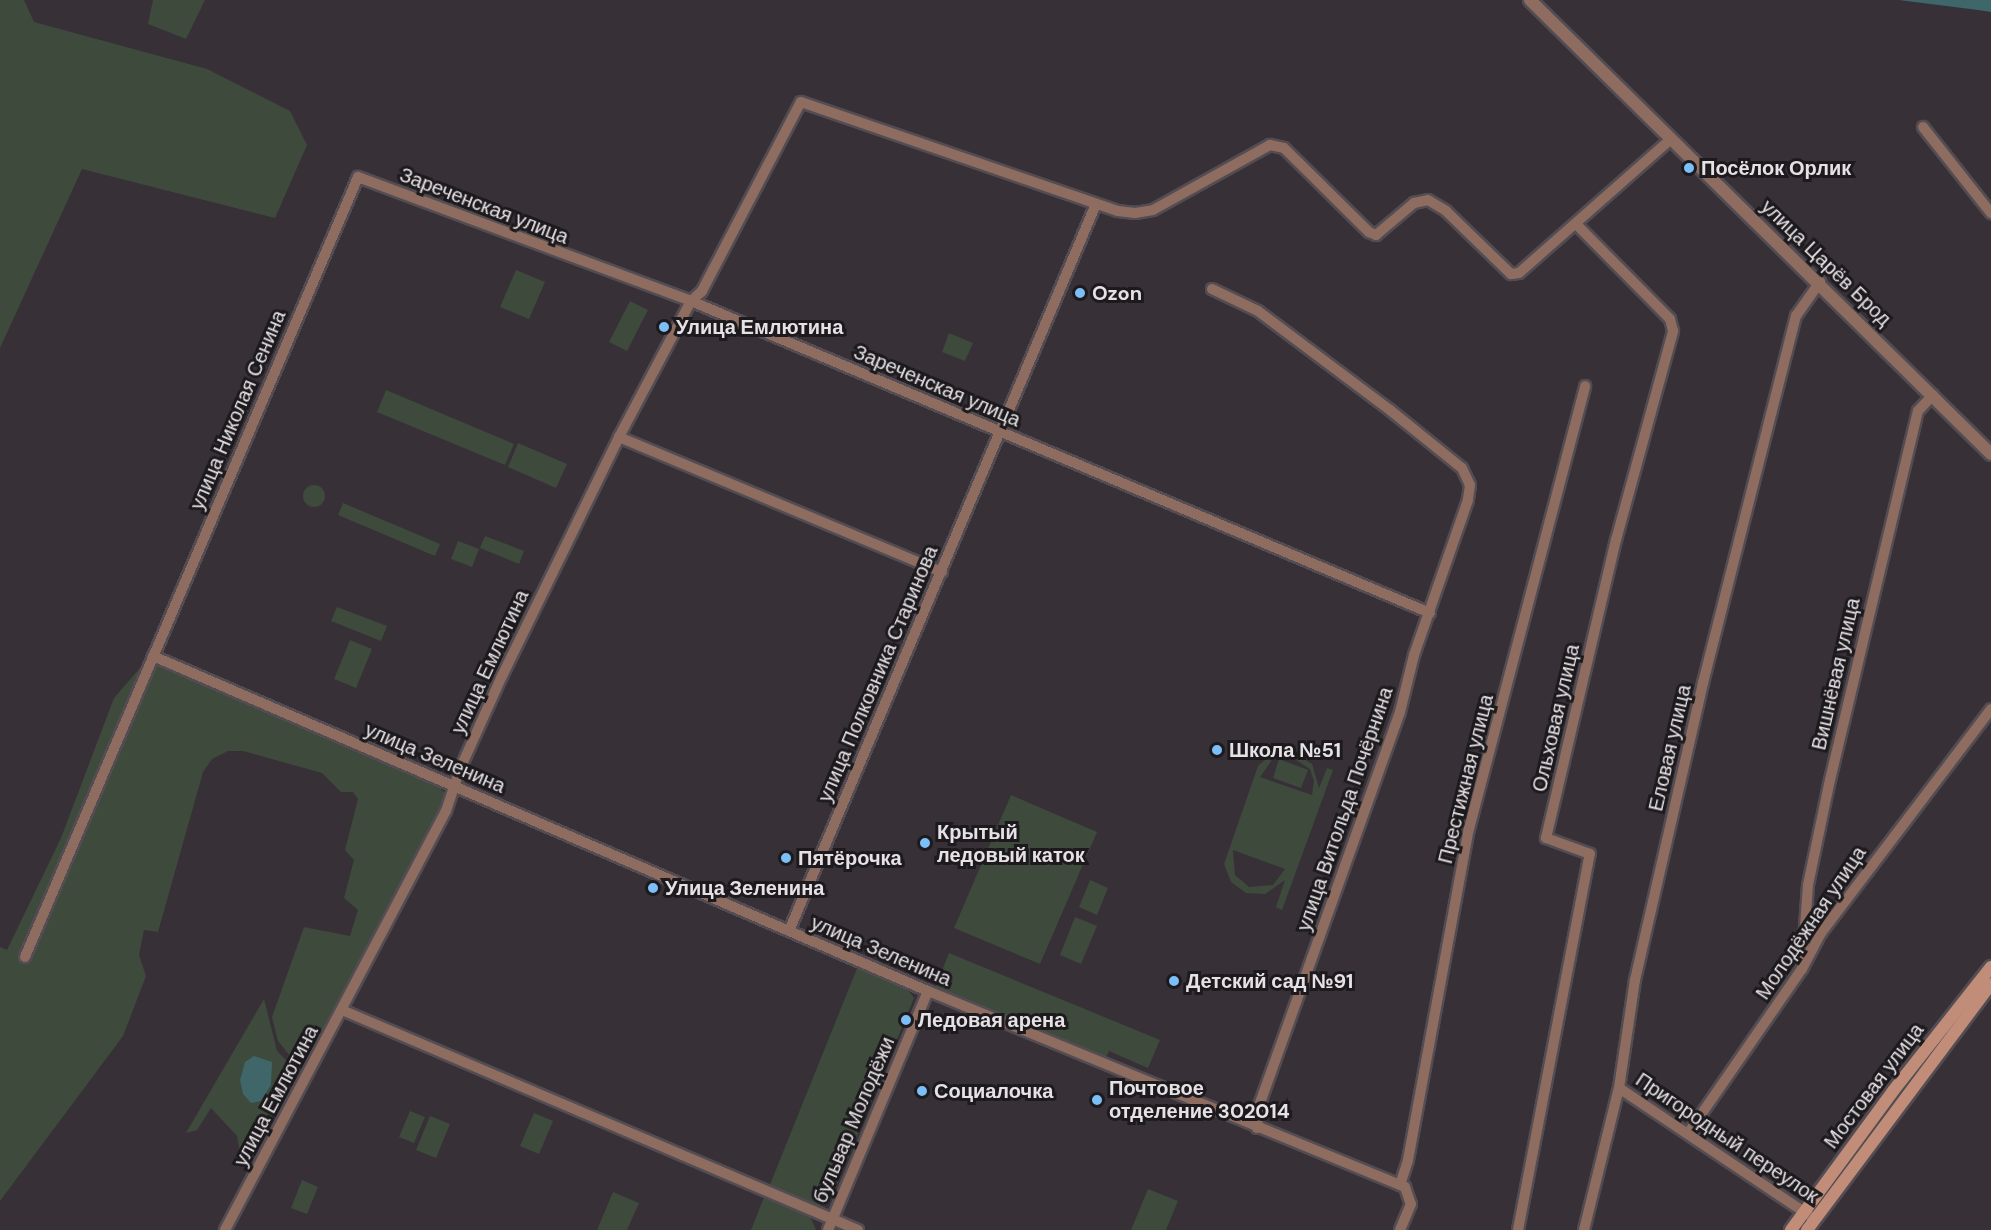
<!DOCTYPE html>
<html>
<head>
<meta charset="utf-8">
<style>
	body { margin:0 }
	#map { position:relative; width:1991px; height:1230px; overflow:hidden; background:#373137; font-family:"DM Sans",sans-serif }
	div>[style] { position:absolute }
	.green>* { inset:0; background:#3d4a3c }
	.round { border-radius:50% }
	.water>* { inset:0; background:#3f6668 }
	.roads { filter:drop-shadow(2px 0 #534d53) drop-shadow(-2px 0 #534d53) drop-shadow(0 2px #534d53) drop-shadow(0 -2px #534d53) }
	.minor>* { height:10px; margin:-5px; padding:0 5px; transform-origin:5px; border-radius:5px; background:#8e6d60 }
	.tertiary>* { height:12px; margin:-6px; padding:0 6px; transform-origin:6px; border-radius:6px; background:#8e6d60 }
	.secondary>* { height:12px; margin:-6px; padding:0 6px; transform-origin:6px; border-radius:6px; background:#c18d78 }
	.dots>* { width:16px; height:16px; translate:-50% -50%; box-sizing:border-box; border:3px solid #1d1a1d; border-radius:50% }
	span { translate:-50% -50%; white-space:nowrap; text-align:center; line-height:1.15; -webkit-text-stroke:6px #1d1a1d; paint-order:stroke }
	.poi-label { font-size:20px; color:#e5e1e5; font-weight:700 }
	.left { translate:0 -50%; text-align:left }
	.street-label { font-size:20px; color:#e5e1e5 }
</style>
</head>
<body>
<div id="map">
	<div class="green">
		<div style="clip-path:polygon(0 0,24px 0,34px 22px,207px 69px,290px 111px,307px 145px,275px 218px,82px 169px,0 348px)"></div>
		<div style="clip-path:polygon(153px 0,205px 0,186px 39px,148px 24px)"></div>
		<div style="clip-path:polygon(516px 270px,545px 282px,529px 319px,500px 307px)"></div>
		<div style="clip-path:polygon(630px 301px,648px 310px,627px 351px,609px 342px)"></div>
		<div style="clip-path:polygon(949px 333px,973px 343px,965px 361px,942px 352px)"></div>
		<div style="clip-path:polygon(386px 390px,514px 444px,505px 465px,377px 412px)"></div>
		<div style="clip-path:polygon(518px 443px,567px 464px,556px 488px,508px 467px)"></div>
		<div class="round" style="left:303px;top:485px;width:22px;height:22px"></div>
		<div style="clip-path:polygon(343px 503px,440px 544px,435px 556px,338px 515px)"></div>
		<div style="clip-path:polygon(485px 536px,524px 551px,519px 564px,480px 548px)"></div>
		<div style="clip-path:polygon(458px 541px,479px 549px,472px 567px,451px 559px)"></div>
		<div style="clip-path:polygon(337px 607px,387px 626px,381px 641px,331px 621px)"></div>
		<div style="clip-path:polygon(350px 640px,372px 649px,356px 688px,334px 679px)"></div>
		<div style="clip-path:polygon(146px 661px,435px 784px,444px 792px,444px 806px,324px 1033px,311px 1025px,291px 1057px,278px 1041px,272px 1017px,304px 927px,350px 936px,358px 910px,344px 898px,354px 860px,345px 850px,358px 799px,353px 792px,341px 792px,322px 773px,243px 751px,228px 751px,212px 759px,203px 772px,158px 932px,144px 930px,139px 955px,146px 976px,123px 1036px,0 1201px,0 947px,7px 950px,61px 838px,114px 698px)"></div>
		<div style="clip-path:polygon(evenodd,1291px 751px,1312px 764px,1319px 788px,1327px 768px,1333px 770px,1282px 910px,1276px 907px,1285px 880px,1265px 894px,1246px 893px,1231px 882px,1224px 864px,1258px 766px,1272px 754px,1291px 751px,1290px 756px,1310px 769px,1314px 781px,1312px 795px,1260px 777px,1272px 760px,1290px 756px,1291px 751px,1233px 851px,1233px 850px,1285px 869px,1273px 885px,1249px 887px,1235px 875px,1233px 851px)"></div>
		<div style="clip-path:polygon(1279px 759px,1308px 770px,1301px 788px,1273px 778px)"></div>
		<div style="clip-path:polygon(1011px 795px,1097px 832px,1040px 964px,954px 928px)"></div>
		<div style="clip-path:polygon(1090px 880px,1108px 888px,1097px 915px,1079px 907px)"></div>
		<div style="clip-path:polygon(1075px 917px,1097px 926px,1081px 964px,1060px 955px)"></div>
		<div style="clip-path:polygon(949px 953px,1160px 1040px,1148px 1068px,1109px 1051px,1105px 1059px,935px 988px)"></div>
		<div style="clip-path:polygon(858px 966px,905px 986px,914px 998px,831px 1200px,815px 1207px,769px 1187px)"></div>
		<div style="clip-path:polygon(264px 999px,277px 1051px,295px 1069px,253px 1157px,241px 1158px,237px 1136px,211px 1108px,197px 1130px,186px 1133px)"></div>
		<div style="clip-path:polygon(410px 1111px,425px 1117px,414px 1143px,399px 1137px)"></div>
		<div style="clip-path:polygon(534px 1113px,553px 1121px,539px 1154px,520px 1146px)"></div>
		<div style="clip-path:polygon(430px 1116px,450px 1124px,436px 1158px,416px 1150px)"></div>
		<div style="clip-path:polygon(302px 1180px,318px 1187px,307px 1214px,291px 1208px)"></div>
		<div style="clip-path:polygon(1148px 1189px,1178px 1201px,1166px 1230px,1131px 1230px)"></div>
		<div style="clip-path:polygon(613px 1192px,639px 1203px,627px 1230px,597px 1230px)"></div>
		<div style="clip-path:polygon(765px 1195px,809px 1214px,816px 1230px,751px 1230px)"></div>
	</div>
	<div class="water">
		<div style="clip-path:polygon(1899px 0,1991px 0,1991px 12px,1978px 10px)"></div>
		<div style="clip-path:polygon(254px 1056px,272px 1062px,271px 1085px,261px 1101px,251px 1103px,243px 1094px,240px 1080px,245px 1062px)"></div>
	</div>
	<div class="roads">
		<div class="minor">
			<div style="left:1923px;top:127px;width:110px;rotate:51.7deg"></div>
			<div style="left:1212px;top:289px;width:51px;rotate:25.6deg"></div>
			<div style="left:1258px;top:311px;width:165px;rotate:36.9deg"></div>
			<div style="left:1390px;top:410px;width:92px;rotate:38.9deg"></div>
			<div style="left:1462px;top:468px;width:19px;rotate:65deg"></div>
			<div style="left:1470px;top:485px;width:15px;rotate:98deg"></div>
			<div style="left:1468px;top:500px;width:164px;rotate:109.2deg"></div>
			<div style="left:1414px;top:655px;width:59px;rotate:103.8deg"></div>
			<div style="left:1400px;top:712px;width:418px;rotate:109.7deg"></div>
			<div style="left:1259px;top:1105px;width:23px;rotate:95deg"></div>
			<div style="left:619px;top:437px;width:350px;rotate:22.7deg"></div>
			<div style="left:153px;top:656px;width:844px;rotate:23.38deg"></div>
			<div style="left:928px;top:991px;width:516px;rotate:22.34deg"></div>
			<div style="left:1405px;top:1187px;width:18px;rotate:71deg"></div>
			<div style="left:1411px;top:1204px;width:28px;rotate:113deg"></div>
			<div style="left:789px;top:931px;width:789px;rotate:-67.11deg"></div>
			<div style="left:25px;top:957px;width:848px;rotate:-66.88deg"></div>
			<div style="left:358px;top:177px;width:355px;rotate:20.4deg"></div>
			<div style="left:691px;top:301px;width:802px;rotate:22.89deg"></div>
			<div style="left:1802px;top:969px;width:84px;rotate:-85.9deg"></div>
			<div style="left:1808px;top:885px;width:107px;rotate:-78.2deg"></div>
			<div style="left:1830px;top:780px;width:379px;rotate:-76.6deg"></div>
			<div style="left:1918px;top:411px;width:22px;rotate:-47deg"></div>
			<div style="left:342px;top:1010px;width:561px;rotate:23.09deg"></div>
			<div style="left:1619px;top:1088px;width:236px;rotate:33.8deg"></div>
			<div style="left:1689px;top:1132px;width:198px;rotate:-55.3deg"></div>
			<div style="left:1802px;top:969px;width:41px;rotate:-62.2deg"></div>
			<div style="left:1821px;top:933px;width:281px;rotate:-52.8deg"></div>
			<div style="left:1400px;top:1185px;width:26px;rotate:-72deg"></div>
			<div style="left:1408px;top:1160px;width:337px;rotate:-79.6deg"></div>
			<div style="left:1469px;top:829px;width:458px;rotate:-75.3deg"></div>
			<div style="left:225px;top:1230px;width:474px;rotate:-62.2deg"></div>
			<div style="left:446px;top:811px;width:44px;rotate:-71.6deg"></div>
			<div style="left:460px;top:769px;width:102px;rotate:-65.7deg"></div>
			<div style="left:502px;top:676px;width:266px;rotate:-63.9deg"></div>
			<div style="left:619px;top:437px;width:154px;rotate:-62.1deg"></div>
			<div style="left:691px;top:301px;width:15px;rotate:-42deg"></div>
			<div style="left:702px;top:291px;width:213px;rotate:-62.4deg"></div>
			<div style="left:801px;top:102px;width:335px;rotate:19deg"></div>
			<div style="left:1118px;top:211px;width:17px;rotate:7deg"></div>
			<div style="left:1135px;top:213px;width:18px;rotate:-9deg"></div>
			<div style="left:1153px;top:210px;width:134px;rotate:-29.1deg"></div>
			<div style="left:1270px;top:145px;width:14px;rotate:12deg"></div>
			<div style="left:1284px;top:148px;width:120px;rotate:44.7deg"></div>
			<div style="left:1369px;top:232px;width:8px;rotate:23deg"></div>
			<div style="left:1376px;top:235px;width:50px;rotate:-40.1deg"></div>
			<div style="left:1414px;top:203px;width:14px;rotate:-12deg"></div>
			<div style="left:1428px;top:200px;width:21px;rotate:31deg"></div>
			<div style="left:1446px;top:211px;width:91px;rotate:44.1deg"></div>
			<div style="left:1511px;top:274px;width:8px;rotate:-7deg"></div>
			<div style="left:1519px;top:273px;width:203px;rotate:-41.4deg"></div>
			<div style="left:828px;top:1230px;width:259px;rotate:-67.3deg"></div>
			<div style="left:1518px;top:1230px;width:383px;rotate:-79.2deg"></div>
			<div style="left:1590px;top:854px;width:47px;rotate:-160deg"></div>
			<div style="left:1546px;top:838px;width:306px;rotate:-76.8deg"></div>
			<div style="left:1616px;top:540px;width:217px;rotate:-74.7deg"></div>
			<div style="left:1673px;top:331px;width:12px;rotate:-104deg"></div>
			<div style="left:1670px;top:319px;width:134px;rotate:-134.7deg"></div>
			<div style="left:1584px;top:1230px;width:146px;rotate:-76.2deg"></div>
			<div style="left:1619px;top:1088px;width:109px;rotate:-81.6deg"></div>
			<div style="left:1635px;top:980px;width:305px;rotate:-77.1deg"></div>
			<div style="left:1703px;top:683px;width:379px;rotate:-75.8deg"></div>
			<div style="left:1796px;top:316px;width:42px;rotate:-54.8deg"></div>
		</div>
		<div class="tertiary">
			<div style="left:1530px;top:0;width:647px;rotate:44.56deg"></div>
		</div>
		<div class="secondary">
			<div style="left:1791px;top:1230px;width:172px;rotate:-53.7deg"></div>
			<div style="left:1893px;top:1091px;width:158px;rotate:-51.7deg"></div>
			<div style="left:1807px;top:1230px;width:307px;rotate:-53.2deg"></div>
		</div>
	</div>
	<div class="dots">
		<div style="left:1689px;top:168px;background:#7bbef8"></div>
		<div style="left:1080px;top:293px;background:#7bbef8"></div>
		<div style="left:664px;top:327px;background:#7bbef8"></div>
		<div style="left:1217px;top:750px;background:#7bbef8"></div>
		<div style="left:925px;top:843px;background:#7bbef8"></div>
		<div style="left:786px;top:858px;background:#7bbef8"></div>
		<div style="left:653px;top:888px;background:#7bbef8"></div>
		<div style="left:1174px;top:981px;background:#7bbef8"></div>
		<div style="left:906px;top:1020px;background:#7bbef8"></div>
		<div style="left:922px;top:1091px;background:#7bbef8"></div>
		<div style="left:1097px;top:1100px;background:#7bbef8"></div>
	</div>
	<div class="poi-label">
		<span class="left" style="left:1701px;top:168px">Посёлок Орлик</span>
		<span class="left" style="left:1092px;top:293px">Ozon</span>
		<span class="left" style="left:676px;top:327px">Улица Емлютина</span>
		<span class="left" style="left:1229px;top:750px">Школа №51</span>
		<span class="left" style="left:937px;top:844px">Крытый<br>ледовый каток</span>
		<span class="left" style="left:798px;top:858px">Пятёрочка</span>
		<span class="left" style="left:665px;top:888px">Улица Зеленина</span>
		<span class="left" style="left:1186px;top:981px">Детский сад №91</span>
		<span class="left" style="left:918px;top:1020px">Ледовая арена</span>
		<span class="left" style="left:1109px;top:1100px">Почтовое<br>отделение 302014</span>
		<span class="left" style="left:934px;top:1091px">Социалочка</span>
	</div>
	<div class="street-label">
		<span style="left:484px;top:206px;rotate:21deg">Зареченская улица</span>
		<span style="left:1826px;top:263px;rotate:44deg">улица Царёв Брод</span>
		<span style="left:937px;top:386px;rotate:23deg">Зареченская улица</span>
		<span style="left:238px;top:410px;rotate:-67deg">улица Николая Сенина</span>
		<span style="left:490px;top:662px;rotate:-65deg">улица Емлютина</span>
		<span style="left:878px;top:674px;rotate:-67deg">улица Полковника Старинова</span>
		<span style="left:1836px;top:674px;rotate:-77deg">Вишнёвая улица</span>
		<span style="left:1556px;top:718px;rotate:-77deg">Ольховая улица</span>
		<span style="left:1670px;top:748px;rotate:-77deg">Еловая улица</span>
		<span style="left:435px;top:758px;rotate:23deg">улица Зеленина</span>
		<span style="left:1466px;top:779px;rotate:-76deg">Престижная улица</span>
		<span style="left:1345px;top:809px;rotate:-71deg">улица Витольда Почёрнина</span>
		<span style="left:1811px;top:923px;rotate:-56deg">Молодёжная улица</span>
		<span style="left:881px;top:951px;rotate:23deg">улица Зеленина</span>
		<span style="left:1874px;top:1086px;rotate:-53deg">Мостовая улица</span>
		<span style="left:276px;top:1096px;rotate:-62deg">улица Емлютина</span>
		<span style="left:854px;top:1120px;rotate:-67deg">бульвар Молодёжи</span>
		<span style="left:1727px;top:1138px;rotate:34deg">Пригородный переулок</span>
	</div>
</div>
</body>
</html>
